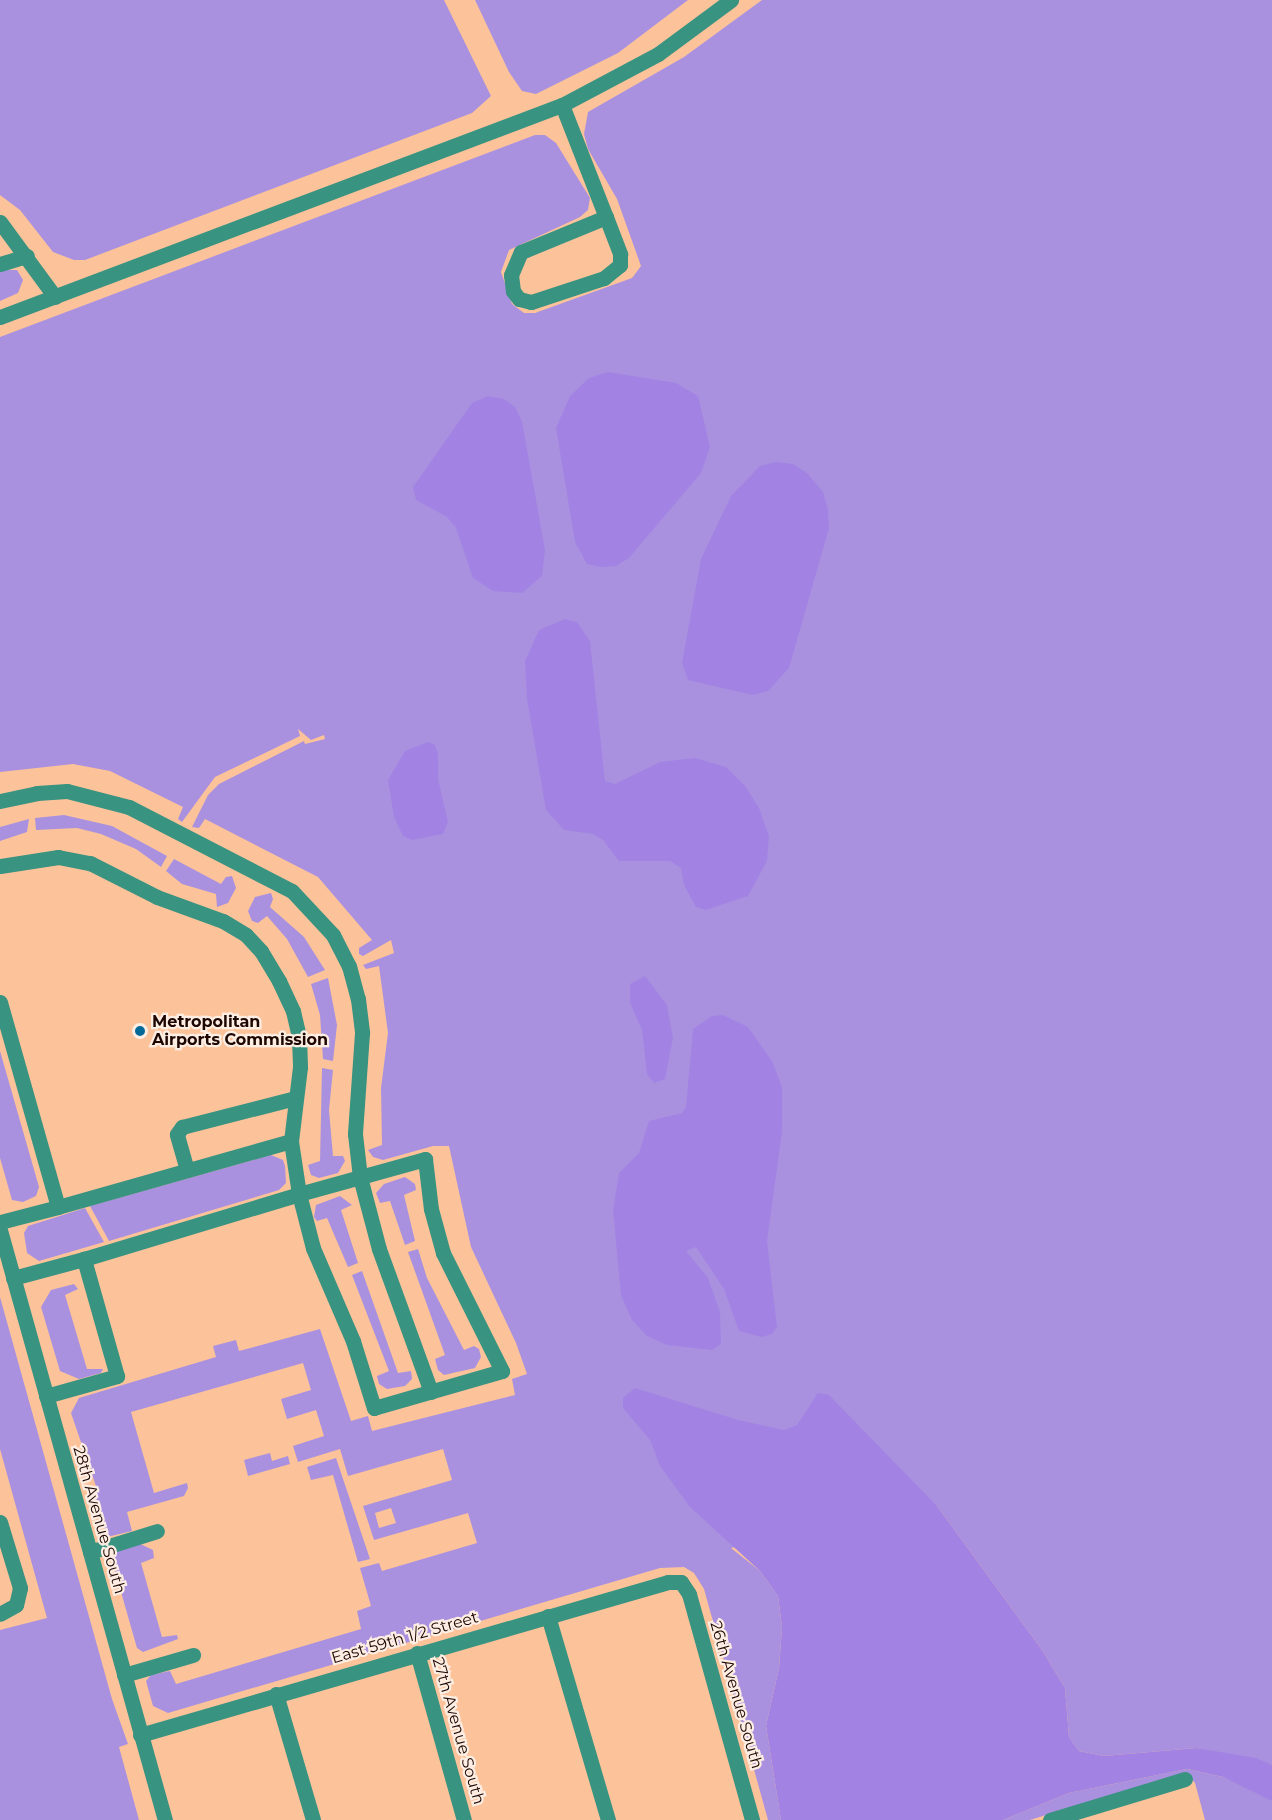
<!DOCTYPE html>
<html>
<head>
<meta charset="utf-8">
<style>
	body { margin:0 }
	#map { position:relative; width:1272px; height:1820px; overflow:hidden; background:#fcc39a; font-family:Montserrat,sans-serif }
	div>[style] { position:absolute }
	.green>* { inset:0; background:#a991df }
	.forest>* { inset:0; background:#a283e3 }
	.minor>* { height:15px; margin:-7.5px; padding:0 7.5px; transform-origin:7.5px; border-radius:7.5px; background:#389381 }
	.dots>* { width:16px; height:16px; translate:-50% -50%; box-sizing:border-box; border:3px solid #fdeee4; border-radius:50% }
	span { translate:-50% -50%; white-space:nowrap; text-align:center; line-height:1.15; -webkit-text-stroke:4.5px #fdeee4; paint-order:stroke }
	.poi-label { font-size:16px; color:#1d0600; font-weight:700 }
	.left { translate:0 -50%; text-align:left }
	.street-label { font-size:16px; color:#1d0600 }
</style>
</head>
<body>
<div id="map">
	<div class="green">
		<div style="clip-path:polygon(0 0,444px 0,491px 96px,472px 113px,85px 260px,74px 260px,53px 252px,20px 210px,0 195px)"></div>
		<div style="clip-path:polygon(475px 0,688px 0,618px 53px,536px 94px,522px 91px,509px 72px)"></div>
		<div style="clip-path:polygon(evenodd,762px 0,1272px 0,1272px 1765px,1196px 1748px,1104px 1756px,1079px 1751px,1069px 1737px,1065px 1688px,1042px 1650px,937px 1506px,731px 1548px,760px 1571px,778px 1596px,782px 1627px,779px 1668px,766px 1726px,781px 1820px,768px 1820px,704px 1589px,694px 1573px,684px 1567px,660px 1568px,168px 1713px,153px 1706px,146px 1681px,151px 1675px,170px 1671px,176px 1684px,361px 1629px,357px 1611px,371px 1606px,360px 1568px,379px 1563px,382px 1571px,477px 1543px,468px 1513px,374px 1540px,363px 1506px,452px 1480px,443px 1449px,348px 1476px,340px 1449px,298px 1462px,293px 1446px,324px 1436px,316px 1410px,287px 1419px,281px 1399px,311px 1390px,303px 1363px,131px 1412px,154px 1493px,187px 1483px,188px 1488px,184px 1496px,127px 1512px,132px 1531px,107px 1537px,94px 1490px,97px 1489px,71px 1413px,79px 1398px,216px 1357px,213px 1346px,236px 1340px,239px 1351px,320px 1329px,351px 1421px,368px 1416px,372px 1431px,515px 1395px,512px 1379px,527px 1374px,516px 1343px,471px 1247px,449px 1146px,433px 1146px,383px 1160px,373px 1157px,368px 1150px,382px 1145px,381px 1088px,388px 1033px,379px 966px,366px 969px,363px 965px,394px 953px,391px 940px,363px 956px,359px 954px,359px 948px,372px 940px,318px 877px,205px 819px,199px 828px,192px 827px,208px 795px,219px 784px,304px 741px,305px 744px,325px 739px,324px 735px,311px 740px,298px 729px,300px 736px,215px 777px,182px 822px,178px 819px,183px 807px,110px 771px,73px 764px,0 772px,0 337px,535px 135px,545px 135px,556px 143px,590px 198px,588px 210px,580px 217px,509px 250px,501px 272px,512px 304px,524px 313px,535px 313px,632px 278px,641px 266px,617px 199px,588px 149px,584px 134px,588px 112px,684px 57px,762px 0,391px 1508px,396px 1523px,379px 1528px,375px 1513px,391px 1508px)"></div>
		<div style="clip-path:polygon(0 270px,17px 270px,23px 280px,18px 293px,0 301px)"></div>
		<div style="clip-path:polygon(64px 815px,112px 826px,167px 856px,161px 867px,136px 849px,101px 834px,77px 828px,36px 830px,35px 818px)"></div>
		<div style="clip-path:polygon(29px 819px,27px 832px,0 841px,0 827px)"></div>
		<div style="clip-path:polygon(174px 859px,221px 884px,226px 877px,232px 876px,236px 888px,228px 903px,217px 907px,216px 894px,182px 884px,166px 871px)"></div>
		<div style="clip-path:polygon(271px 893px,273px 899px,270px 907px,304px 937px,325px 970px,308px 977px,287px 939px,267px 916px,258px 923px,252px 921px,248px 911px,255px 897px)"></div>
		<div style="clip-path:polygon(328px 978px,337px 1025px,333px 1061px,323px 1059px,320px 1015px,311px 984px)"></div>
		<div style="clip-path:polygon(0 1051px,39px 1187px,36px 1196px,23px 1202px,12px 1200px,0 1158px)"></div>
		<div style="clip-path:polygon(322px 1068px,333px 1070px,329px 1110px,333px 1156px,343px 1156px,345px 1161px,338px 1173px,319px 1178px,311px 1175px,308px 1165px,320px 1161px)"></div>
		<div style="clip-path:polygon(271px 1155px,283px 1160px,285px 1166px,286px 1183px,279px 1190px,109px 1241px,90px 1206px)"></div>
		<div style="clip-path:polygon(405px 1177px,415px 1184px,416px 1190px,404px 1195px,415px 1241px,405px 1245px,390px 1201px,380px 1203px,376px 1193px,384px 1184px)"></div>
		<div style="clip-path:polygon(340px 1196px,352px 1205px,341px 1210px,358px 1263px,348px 1267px,327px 1218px,317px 1221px,314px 1217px,316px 1205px)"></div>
		<div style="clip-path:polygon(85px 1208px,104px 1242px,39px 1261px,27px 1253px,24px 1233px,28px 1226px)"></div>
		<div style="clip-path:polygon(418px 1249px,427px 1278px,464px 1350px,474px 1346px,479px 1349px,481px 1357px,475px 1368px,444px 1375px,438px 1370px,435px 1359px,445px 1355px,408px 1252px)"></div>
		<div style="clip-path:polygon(362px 1271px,398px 1373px,411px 1371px,412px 1379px,405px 1386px,387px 1389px,379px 1384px,377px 1376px,389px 1371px,352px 1275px)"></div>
		<div style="clip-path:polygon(74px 1284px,78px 1289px,65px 1295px,87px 1369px,103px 1369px,101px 1373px,79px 1379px,60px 1371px,41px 1307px,51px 1290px)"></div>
		<div style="clip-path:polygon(0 1297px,112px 1699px,128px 1744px,119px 1747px,139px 1820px,0 1820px,0 1630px,47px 1618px,0 1449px)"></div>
		<div style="clip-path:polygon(270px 1453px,272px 1461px,288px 1456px,290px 1464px,248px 1476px,244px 1460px)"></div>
		<div style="clip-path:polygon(336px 1458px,370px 1559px,358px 1562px,333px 1475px,311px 1480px,307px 1467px)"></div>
		<div style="clip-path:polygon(136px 1542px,153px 1550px,154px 1558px,141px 1563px,162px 1637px,177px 1635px,178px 1639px,143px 1652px,137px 1648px,111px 1557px,112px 1552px)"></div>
		<div style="clip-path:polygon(1187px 1769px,1223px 1777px,1268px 1796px,1272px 1801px,1272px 1820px,1205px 1820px,1195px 1783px,1186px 1772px,1030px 1820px,1003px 1820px,1069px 1793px)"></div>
	</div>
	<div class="forest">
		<div style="clip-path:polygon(608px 372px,676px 383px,698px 396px,710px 447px,701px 473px,629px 558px,616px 566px,601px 567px,587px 564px,575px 542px,556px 428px,570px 396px,589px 378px)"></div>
		<div style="clip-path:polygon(488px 396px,504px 399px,515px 407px,522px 421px,545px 550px,542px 576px,522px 593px,493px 591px,473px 578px,456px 528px,447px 517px,416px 500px,413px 487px,472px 403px)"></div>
		<div style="clip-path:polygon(776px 462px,793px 464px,807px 473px,823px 492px,828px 509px,829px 528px,789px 668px,768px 691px,753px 695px,688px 680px,682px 663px,701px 559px,731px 496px,760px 466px)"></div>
		<div style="clip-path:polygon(565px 619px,577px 622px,590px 641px,605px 781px,615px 784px,660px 762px,695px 758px,726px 767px,745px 786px,759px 808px,769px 836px,767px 861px,748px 896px,706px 910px,696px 907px,684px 885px,681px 868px,670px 861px,619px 861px,603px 840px,593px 834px,564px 830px,546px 810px,527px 699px,525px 661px,539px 630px)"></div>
		<div style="clip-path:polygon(428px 742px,435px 745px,438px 754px,438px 779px,448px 822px,443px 834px,412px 840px,403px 836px,394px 817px,388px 780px,405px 751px)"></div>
		<div style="clip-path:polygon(645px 976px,667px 1005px,673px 1038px,665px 1079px,654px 1083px,647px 1074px,642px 1030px,630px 1003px,630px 984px)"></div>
		<div style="clip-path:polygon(723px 1015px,748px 1027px,772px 1061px,782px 1087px,782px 1132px,767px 1241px,777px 1327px,772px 1334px,761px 1337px,739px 1331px,724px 1289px,696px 1247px,686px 1251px,708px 1278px,720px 1312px,721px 1344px,712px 1350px,667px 1345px,647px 1336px,632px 1320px,621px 1295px,613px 1210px,619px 1173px,639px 1153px,649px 1121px,682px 1113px,686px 1107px,693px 1029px,712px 1016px)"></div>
		<div style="clip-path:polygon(635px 1388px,738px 1420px,784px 1430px,797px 1425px,818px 1393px,829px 1395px,937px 1506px,1042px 1650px,1065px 1688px,1069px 1737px,1079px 1751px,1104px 1756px,1196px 1748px,1256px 1758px,1272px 1765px,1272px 1801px,1223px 1777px,1187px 1769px,1069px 1793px,1003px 1820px,781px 1820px,766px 1726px,779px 1668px,782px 1627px,778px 1596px,760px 1571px,690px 1507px,660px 1466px,650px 1440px,623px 1408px,623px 1398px)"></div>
	</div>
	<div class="minor">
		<div style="left:562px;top:105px;width:120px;rotate:68.6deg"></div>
		<div style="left:606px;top:217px;width:40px;rotate:69deg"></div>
		<div style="left:620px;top:254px;width:11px;rotate:90deg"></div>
		<div style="left:620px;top:265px;width:21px;rotate:141deg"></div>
		<div style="left:604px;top:278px;width:77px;rotate:161.8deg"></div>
		<div style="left:531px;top:302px;width:12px;rotate:-166deg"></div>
		<div style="left:519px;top:299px;width:10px;rotate:-127deg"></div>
		<div style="left:513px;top:291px;width:16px;rotate:-97deg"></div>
		<div style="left:511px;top:275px;width:25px;rotate:-67deg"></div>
		<div style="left:521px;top:252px;width:92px;rotate:-22.4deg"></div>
		<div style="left:0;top:222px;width:93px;rotate:53.7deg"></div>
		<div style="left:0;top:264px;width:28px;rotate:-17deg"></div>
		<div style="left:0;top:317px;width:601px;rotate:-20.67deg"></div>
		<div style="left:562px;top:105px;width:109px;rotate:-28deg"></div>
		<div style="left:658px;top:54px;width:91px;rotate:-36.5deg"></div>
		<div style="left:0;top:801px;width:38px;rotate:-12deg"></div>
		<div style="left:37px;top:793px;width:30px;rotate:-4deg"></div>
		<div style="left:67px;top:791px;width:64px;rotate:14.5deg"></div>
		<div style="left:129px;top:807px;width:183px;rotate:27.3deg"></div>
		<div style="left:292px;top:891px;width:60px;rotate:47deg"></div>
		<div style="left:333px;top:935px;width:35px;rotate:63deg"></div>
		<div style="left:349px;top:966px;width:34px;rotate:75deg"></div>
		<div style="left:358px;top:999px;width:34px;rotate:83deg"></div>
		<div style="left:362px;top:1033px;width:101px;rotate:94deg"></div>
		<div style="left:355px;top:1134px;width:43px;rotate:83.4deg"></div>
		<div style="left:360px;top:1177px;width:74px;rotate:75.2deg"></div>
		<div style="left:379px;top:1249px;width:152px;rotate:70deg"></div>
		<div style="left:0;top:866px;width:59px;rotate:-8.8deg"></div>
		<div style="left:58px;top:857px;width:33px;rotate:11deg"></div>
		<div style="left:90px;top:863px;width:75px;rotate:26.9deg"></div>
		<div style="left:157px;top:897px;width:70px;rotate:20deg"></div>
		<div style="left:223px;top:921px;width:27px;rotate:31deg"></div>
		<div style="left:246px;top:935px;width:22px;rotate:47deg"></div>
		<div style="left:261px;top:951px;width:35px;rotate:59deg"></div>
		<div style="left:279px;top:981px;width:33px;rotate:65deg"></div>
		<div style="left:293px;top:1011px;width:27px;rotate:77deg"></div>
		<div style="left:299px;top:1037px;width:30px;rotate:88deg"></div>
		<div style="left:300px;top:1067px;width:75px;rotate:96.9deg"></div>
		<div style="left:291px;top:1141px;width:242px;rotate:164.2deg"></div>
		<div style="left:58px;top:1207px;width:213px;rotate:-105.8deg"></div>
		<div style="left:187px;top:1170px;width:37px;rotate:-106deg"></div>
		<div style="left:177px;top:1134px;width:9px;rotate:-54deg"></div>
		<div style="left:182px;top:1127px;width:117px;rotate:-14.4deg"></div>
		<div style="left:0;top:1222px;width:60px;rotate:-14.5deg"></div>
		<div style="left:0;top:1230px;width:613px;rotate:74.38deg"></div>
		<div style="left:13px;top:1278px;width:73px;rotate:-15deg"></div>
		<div style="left:46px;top:1396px;width:74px;rotate:-15.7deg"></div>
		<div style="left:117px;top:1376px;width:122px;rotate:-105.8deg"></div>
		<div style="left:84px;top:1259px;width:225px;rotate:-16.8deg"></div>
		<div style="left:299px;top:1194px;width:131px;rotate:-15.5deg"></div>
		<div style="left:425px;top:1159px;width:50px;rotate:83.2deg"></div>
		<div style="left:431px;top:1209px;width:46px;rotate:74.7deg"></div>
		<div style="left:443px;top:1253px;width:132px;rotate:63.4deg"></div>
		<div style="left:502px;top:1371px;width:133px;rotate:163.9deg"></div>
		<div style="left:374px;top:1408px;width:70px;rotate:-107.4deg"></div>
		<div style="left:353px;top:1341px;width:101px;rotate:-113.3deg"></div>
		<div style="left:313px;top:1248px;width:56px;rotate:-104.5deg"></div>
		<div style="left:299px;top:1194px;width:54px;rotate:-98.6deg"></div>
		<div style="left:0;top:1522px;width:69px;rotate:73.1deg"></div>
		<div style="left:20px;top:1588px;width:17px;rotate:103deg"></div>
		<div style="left:16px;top:1605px;width:18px;rotate:151deg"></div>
		<div style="left:90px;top:1552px;width:70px;rotate:-17.4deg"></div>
		<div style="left:548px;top:1616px;width:213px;rotate:73.6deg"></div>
		<div style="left:417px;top:1653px;width:173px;rotate:74.3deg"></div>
		<div style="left:124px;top:1675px;width:72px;rotate:-16.2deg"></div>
		<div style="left:276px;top:1694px;width:131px;rotate:73.6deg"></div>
		<div style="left:140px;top:1735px;width:550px;rotate:-16.16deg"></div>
		<div style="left:668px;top:1582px;width:13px"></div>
		<div style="left:681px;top:1582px;width:14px;rotate:56deg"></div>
		<div style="left:689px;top:1594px;width:235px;rotate:74.4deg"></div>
		<div style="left:1050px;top:1820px;width:141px;rotate:-16.9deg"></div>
	</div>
	<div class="dots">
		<div style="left:140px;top:1031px;background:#066a98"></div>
	</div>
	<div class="poi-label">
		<span class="left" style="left:152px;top:1031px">Metropolitan<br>Airports Commission</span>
	</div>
	<div class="street-label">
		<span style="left:99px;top:1520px;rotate:74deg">28th Avenue South</span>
		<span style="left:405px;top:1638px;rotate:-16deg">East 59th 1/2 Street</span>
		<span style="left:736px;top:1695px;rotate:74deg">26th Avenue South</span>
		<span style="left:458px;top:1731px;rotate:74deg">27th Avenue South</span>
	</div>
</div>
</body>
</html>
